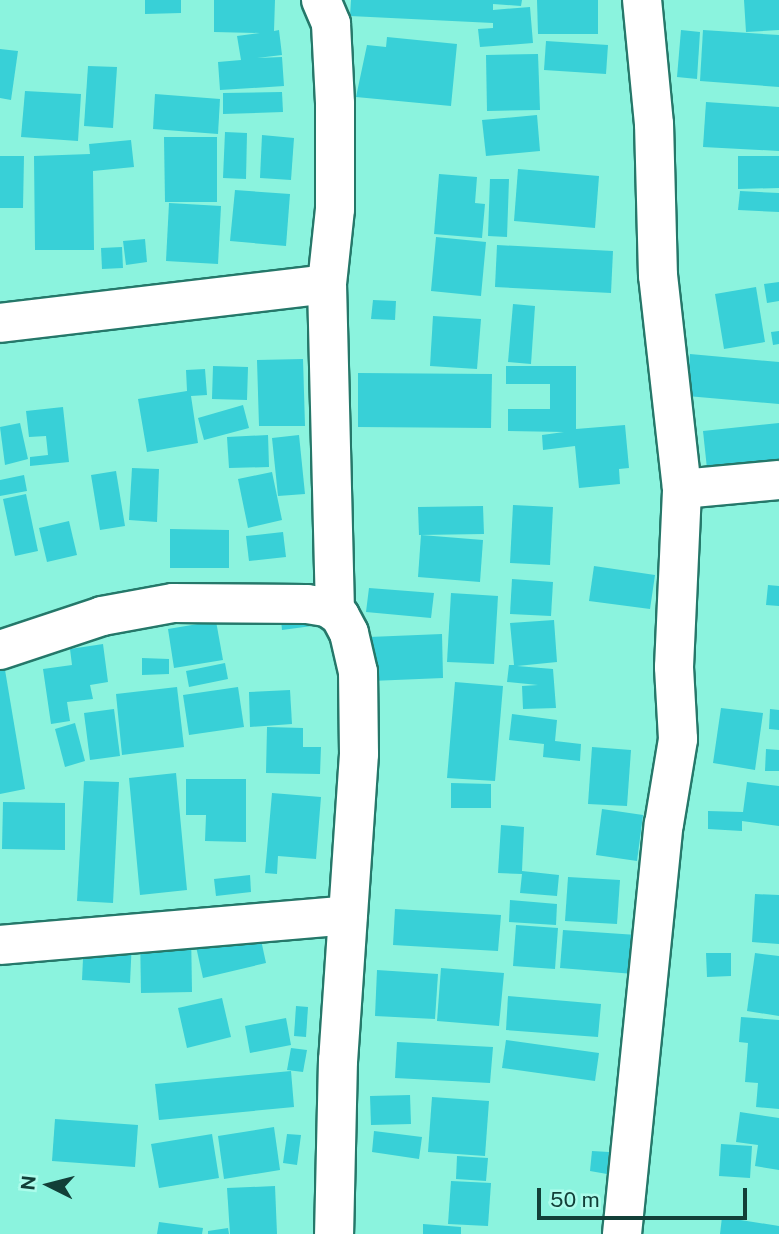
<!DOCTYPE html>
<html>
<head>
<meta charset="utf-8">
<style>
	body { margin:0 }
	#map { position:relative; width:779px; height:1234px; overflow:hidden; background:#8bf3de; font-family:"Public Sans",sans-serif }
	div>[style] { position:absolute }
	.building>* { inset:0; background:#38d0d7 }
	.roads { filter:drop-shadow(2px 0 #25786a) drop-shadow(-2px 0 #25786a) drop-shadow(0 2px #25786a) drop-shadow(0 -2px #25786a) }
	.minor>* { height:38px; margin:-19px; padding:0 19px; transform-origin:19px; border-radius:19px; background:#fff }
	span { translate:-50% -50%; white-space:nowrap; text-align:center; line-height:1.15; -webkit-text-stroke:6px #acfceb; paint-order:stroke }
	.north { position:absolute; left:14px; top:1150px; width:70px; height:70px; -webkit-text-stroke:5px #acfceb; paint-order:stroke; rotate:276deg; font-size:19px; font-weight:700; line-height:28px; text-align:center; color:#123f38 }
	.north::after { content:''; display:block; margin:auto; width:24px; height:32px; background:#123f38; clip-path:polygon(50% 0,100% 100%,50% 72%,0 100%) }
	.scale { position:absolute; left:537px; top:1188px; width:210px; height:32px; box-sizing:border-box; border:4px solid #123f38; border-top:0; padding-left:9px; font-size:21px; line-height:24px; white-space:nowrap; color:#123f38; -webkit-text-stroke:5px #acfceb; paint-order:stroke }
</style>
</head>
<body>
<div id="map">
	<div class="building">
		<div style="clip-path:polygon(145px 0,181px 0,181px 13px,145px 14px)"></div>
		<div style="clip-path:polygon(214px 0,275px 0,274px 31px,279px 30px,282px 55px,257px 58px,282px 57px,284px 86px,220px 90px,218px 62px,241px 60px,237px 36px,260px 33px,214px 32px)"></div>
		<div style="clip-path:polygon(351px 0,522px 0,521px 6px,493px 4px,493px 10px,530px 7px,533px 43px,480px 47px,478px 29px,493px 28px,493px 23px,350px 16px)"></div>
		<div style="clip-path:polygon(537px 0,598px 0,598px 34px,538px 34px)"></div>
		<div style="clip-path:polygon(744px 0,779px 0,779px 30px,746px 32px)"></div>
		<div style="clip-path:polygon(681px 30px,700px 32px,697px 79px,677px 77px)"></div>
		<div style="clip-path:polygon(703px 30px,779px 35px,779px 87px,700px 81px)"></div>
		<div style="clip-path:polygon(387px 37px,457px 44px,451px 106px,356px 97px,367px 45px,386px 47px)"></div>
		<div style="clip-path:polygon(546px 41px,608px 45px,606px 74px,544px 70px)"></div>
		<div style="clip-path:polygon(0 49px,18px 51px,11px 100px,0 98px)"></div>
		<div style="clip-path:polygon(538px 54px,540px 110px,487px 111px,486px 55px)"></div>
		<div style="clip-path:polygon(88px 66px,117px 67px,113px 128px,84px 126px)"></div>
		<div style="clip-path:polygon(25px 91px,81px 94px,78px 141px,21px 137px)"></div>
		<div style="clip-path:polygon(282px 92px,283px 112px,223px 114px,223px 93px)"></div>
		<div style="clip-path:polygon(155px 94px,220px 99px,218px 134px,153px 129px)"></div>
		<div style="clip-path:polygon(706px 102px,779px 107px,779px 151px,703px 147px)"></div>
		<div style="clip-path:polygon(537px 115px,540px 151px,486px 156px,482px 120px)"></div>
		<div style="clip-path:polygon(225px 132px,247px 133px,246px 179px,223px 178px)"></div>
		<div style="clip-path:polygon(262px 135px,294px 138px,291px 180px,260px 178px)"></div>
		<div style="clip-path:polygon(164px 137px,217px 137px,217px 202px,165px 202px)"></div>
		<div style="clip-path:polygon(131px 140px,134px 167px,93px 171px,94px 250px,35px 250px,34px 156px,90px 154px,89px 144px)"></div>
		<div style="clip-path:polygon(0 156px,24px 156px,23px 208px,0 208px)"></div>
		<div style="clip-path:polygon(738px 156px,779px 156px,779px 188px,738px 189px)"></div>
		<div style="clip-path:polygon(518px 169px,599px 176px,595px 228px,514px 221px)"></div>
		<div style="clip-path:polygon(439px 174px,477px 177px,475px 203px,485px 204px,482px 238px,434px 234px)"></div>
		<div style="clip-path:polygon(490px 179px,509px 179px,507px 237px,488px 236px)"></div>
		<div style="clip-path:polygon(235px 190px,290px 194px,286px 246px,230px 241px)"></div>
		<div style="clip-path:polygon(740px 191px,779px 193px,779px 212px,738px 210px)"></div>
		<div style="clip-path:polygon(169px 203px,221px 206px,218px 264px,166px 261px)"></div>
		<div style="clip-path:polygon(436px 237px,486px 242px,481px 296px,431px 291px)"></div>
		<div style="clip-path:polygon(145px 239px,147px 262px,126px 265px,123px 241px)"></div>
		<div style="clip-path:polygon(497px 245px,613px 251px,611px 293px,495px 287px)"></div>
		<div style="clip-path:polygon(122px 247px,123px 268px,102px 269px,101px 248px)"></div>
		<div style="clip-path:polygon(779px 282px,779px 301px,767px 303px,764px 284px)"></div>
		<div style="clip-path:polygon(756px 287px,765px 342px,724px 349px,715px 294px)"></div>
		<div style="clip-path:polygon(373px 300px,396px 301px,395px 320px,371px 319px)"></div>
		<div style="clip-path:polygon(513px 304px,535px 306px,531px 364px,508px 362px)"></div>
		<div style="clip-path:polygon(433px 316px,481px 319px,477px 369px,430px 366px)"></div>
		<div style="clip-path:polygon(779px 331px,779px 344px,773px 345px,771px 332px)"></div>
		<div style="clip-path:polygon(690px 354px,779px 362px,779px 404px,687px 396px)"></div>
		<div style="clip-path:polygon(303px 359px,305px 426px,259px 426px,257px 360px)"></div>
		<div style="clip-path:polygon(213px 366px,248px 367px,247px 400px,212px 399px)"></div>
		<div style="clip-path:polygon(506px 366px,576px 366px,576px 429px,625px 425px,629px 468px,619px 469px,620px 484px,579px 488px,575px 446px,543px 450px,542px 435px,564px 432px,508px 431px,508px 409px,550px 409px,550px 384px,506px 384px)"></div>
		<div style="clip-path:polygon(205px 369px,207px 395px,191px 396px,198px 443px,147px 452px,138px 399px,187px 391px,186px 370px)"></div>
		<div style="clip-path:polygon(358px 373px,492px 374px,491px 428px,358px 427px)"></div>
		<div style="clip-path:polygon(243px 405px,249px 428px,204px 440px,198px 418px)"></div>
		<div style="clip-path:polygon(63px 407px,69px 462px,30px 466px,30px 457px,48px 455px,46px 436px,29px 437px,26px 411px)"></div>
		<div style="clip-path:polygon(20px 423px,28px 459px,5px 465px,0 427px)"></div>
		<div style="clip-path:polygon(779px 423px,779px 471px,708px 478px,703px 431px)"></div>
		<div style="clip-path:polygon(268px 435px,269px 467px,229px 468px,227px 437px)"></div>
		<div style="clip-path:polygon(299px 435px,305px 494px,278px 496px,272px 438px)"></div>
		<div style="clip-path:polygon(132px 468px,159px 469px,157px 522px,129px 520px)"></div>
		<div style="clip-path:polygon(116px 471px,125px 526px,100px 530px,91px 475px)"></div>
		<div style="clip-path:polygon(272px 472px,282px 520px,248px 528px,238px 479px)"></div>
		<div style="clip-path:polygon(24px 475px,27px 491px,0 496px,0 480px)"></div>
		<div style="clip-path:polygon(26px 494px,38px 551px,15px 556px,3px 499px)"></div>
		<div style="clip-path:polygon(513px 505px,553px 507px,550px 565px,510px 563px)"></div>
		<div style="clip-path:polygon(483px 506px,484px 534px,419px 535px,418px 507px)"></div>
		<div style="clip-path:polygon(69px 521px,77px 555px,47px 562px,39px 528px)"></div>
		<div style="clip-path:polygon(170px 529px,229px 530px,229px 568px,170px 568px)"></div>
		<div style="clip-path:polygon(283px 532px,286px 557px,249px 561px,246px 536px)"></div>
		<div style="clip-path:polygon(421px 535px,483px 540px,480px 582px,418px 577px)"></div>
		<div style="clip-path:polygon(594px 566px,655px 575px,650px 609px,589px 601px)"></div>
		<div style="clip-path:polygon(512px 579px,553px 582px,551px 616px,510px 614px)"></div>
		<div style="clip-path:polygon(768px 585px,779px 586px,779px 606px,766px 605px)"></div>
		<div style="clip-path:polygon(369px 588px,434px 593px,431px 618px,366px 612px)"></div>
		<div style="clip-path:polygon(451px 593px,498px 596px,494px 664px,447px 662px)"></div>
		<div style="clip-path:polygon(310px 607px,312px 626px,282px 630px,280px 610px)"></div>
		<div style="clip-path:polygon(554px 620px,557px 662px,517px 666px,553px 669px,556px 708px,523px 709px,522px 686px,538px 685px,507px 682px,509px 665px,514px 665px,510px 623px)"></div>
		<div style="clip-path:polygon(216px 621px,223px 660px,174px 668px,168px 629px)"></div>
		<div style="clip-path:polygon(442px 634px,443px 678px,371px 681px,369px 637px)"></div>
		<div style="clip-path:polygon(103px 644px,108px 682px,90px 685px,93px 699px,67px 702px,70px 721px,51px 724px,43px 669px,72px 665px,70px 649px)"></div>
		<div style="clip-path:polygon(142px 658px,169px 659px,169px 674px,142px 675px)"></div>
		<div style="clip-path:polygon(225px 663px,228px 679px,189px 687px,186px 671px)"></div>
		<div style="clip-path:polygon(0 664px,4px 664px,25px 789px,0 794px)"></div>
		<div style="clip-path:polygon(455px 682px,503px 686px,495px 781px,447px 778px)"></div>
		<div style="clip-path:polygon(177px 687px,184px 747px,122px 755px,116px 694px)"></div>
		<div style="clip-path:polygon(238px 687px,244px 727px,189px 735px,183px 695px)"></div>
		<div style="clip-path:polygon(290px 690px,292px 724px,250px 727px,249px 692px)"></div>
		<div style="clip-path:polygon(721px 708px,763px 713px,755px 770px,713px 763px)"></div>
		<div style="clip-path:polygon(114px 709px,120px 756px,90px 760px,84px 713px)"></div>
		<div style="clip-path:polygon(770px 709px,779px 710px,779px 730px,769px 729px)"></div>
		<div style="clip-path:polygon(512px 714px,557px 720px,555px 741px,581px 744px,580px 761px,543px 757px,544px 744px,509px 740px)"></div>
		<div style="clip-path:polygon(75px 723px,85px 761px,65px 767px,55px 729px)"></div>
		<div style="clip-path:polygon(267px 727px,303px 728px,303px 747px,321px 747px,320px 774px,266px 773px)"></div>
		<div style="clip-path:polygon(592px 747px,631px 750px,627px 806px,588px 804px)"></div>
		<div style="clip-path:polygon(766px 749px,779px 750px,779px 771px,765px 771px)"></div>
		<div style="clip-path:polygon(176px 773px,187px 890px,140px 895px,129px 778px)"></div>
		<div style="clip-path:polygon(186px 779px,246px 779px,246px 842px,205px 841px,206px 815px,186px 815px)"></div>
		<div style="clip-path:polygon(84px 781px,119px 782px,113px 903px,77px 901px)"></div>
		<div style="clip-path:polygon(747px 782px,779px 786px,779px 826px,742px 821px,742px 831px,708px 829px,708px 811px,743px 812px)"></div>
		<div style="clip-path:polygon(451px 783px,491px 784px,491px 808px,451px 808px)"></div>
		<div style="clip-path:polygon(272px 793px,321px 797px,316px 859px,278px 856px,277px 874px,265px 873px)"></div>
		<div style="clip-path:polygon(3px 802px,65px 803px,65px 850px,2px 849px)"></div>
		<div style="clip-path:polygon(602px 809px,643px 815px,637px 861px,596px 855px)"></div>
		<div style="clip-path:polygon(501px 825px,524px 827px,522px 871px,559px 875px,557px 896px,520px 893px,522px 874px,498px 873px)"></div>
		<div style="clip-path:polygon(250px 875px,251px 892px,216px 896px,214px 879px)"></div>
		<div style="clip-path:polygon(568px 877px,620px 880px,617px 924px,565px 921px)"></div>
		<div style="clip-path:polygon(755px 894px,779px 895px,779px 944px,752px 942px)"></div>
		<div style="clip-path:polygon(510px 900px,557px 904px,556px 925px,509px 922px)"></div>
		<div style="clip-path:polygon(395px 909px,501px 915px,498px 951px,393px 945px)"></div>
		<div style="clip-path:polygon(516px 925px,558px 928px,555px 969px,513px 966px)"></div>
		<div style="clip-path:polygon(258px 926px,266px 963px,203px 978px,195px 942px)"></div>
		<div style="clip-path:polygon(191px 930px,192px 992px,141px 993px,140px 932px)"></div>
		<div style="clip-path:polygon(563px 930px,637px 935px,634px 974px,560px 968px)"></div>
		<div style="clip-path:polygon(84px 938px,132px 940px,130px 983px,82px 980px)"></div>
		<div style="clip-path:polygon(706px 953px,731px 953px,731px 976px,707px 977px)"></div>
		<div style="clip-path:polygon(755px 953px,779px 956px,779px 1016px,747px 1011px)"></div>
		<div style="clip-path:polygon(441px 968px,504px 973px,499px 1026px,437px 1021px)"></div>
		<div style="clip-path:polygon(377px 970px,438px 974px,435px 1019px,375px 1016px)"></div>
		<div style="clip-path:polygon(508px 996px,601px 1004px,598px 1037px,506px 1030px)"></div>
		<div style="clip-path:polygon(222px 998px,231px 1037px,187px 1048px,178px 1008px)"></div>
		<div style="clip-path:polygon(296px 1006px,308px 1007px,306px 1037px,294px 1036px)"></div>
		<div style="clip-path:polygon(741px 1017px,779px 1020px,779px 1109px,756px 1107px,758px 1083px,745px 1082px,748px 1043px,739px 1042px)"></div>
		<div style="clip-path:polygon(286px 1018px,291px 1045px,250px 1053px,245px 1026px)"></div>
		<div style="clip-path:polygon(506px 1040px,599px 1053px,595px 1081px,502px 1068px)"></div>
		<div style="clip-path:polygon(397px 1042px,493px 1047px,490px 1083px,395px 1078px)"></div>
		<div style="clip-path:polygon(291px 1048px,307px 1050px,303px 1072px,287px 1070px)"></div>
		<div style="clip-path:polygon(291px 1071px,294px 1107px,159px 1120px,155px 1084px)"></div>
		<div style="clip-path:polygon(410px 1095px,411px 1124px,371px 1125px,370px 1096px)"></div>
		<div style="clip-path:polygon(432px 1097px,489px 1101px,485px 1156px,428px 1152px)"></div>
		<div style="clip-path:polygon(740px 1112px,779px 1118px,779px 1170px,755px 1166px,758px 1145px,736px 1142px)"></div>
		<div style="clip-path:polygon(55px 1119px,138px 1125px,135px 1167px,52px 1161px)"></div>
		<div style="clip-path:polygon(274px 1127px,280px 1170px,224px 1179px,218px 1136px)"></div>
		<div style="clip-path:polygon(374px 1131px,422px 1137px,419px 1159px,372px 1152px)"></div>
		<div style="clip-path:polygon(212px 1134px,219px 1178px,159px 1188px,151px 1144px)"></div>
		<div style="clip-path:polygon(287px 1134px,301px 1135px,297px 1165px,283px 1163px)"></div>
		<div style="clip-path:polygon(721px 1144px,752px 1146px,750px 1178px,719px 1176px)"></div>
		<div style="clip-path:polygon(592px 1151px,609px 1152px,607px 1174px,590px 1171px)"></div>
		<div style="clip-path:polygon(457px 1156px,488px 1158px,486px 1181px,456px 1179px)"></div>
		<div style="clip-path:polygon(451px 1181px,491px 1183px,488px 1226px,448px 1224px)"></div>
		<div style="clip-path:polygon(275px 1186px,277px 1234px,230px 1234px,227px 1188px)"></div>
		<div style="clip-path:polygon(722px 1217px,779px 1226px,779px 1234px,720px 1234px)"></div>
		<div style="clip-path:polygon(159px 1222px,203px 1228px,202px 1234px,157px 1234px)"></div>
		<div style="clip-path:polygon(423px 1224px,461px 1227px,461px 1234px,423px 1234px)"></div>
		<div style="clip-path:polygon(228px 1228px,229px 1234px,208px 1234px,208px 1231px)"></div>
	</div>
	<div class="roads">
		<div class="minor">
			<div style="left:321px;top:0;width:26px;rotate:67deg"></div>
			<div style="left:331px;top:24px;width:80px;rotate:87.1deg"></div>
			<div style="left:335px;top:104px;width:105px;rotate:90deg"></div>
			<div style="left:335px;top:209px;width:75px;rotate:96.1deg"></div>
			<div style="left:327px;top:284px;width:326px;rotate:88.6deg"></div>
			<div style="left:0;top:323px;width:329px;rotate:-6.8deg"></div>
			<div style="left:682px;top:489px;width:97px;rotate:-5.3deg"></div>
			<div style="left:0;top:650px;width:108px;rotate:-18.4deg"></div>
			<div style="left:102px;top:616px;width:72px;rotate:-10.4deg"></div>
			<div style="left:173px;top:603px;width:134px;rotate:0.4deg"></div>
			<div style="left:307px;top:604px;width:20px;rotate:9deg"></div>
			<div style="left:327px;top:607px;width:16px;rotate:35deg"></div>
			<div style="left:340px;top:616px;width:19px;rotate:62deg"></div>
			<div style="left:349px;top:633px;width:40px;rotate:77deg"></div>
			<div style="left:358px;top:672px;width:82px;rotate:89.3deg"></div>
			<div style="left:359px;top:754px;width:307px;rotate:93.9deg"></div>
			<div style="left:338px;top:1060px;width:174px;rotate:91.3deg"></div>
			<div style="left:0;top:945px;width:349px;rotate:-4.9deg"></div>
			<div style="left:622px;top:1234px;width:412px;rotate:-84.2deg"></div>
			<div style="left:664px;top:824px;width:86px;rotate:-80.6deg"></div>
			<div style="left:678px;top:739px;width:72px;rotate:-93.2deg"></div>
			<div style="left:674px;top:667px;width:178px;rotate:-87.4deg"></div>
			<div style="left:682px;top:489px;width:214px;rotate:-96.4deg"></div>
			<div style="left:658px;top:276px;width:152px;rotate:-91.5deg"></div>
			<div style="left:654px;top:124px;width:125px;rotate:-95.5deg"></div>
		</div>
	</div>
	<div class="north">N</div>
	<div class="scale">50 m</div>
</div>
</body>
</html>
